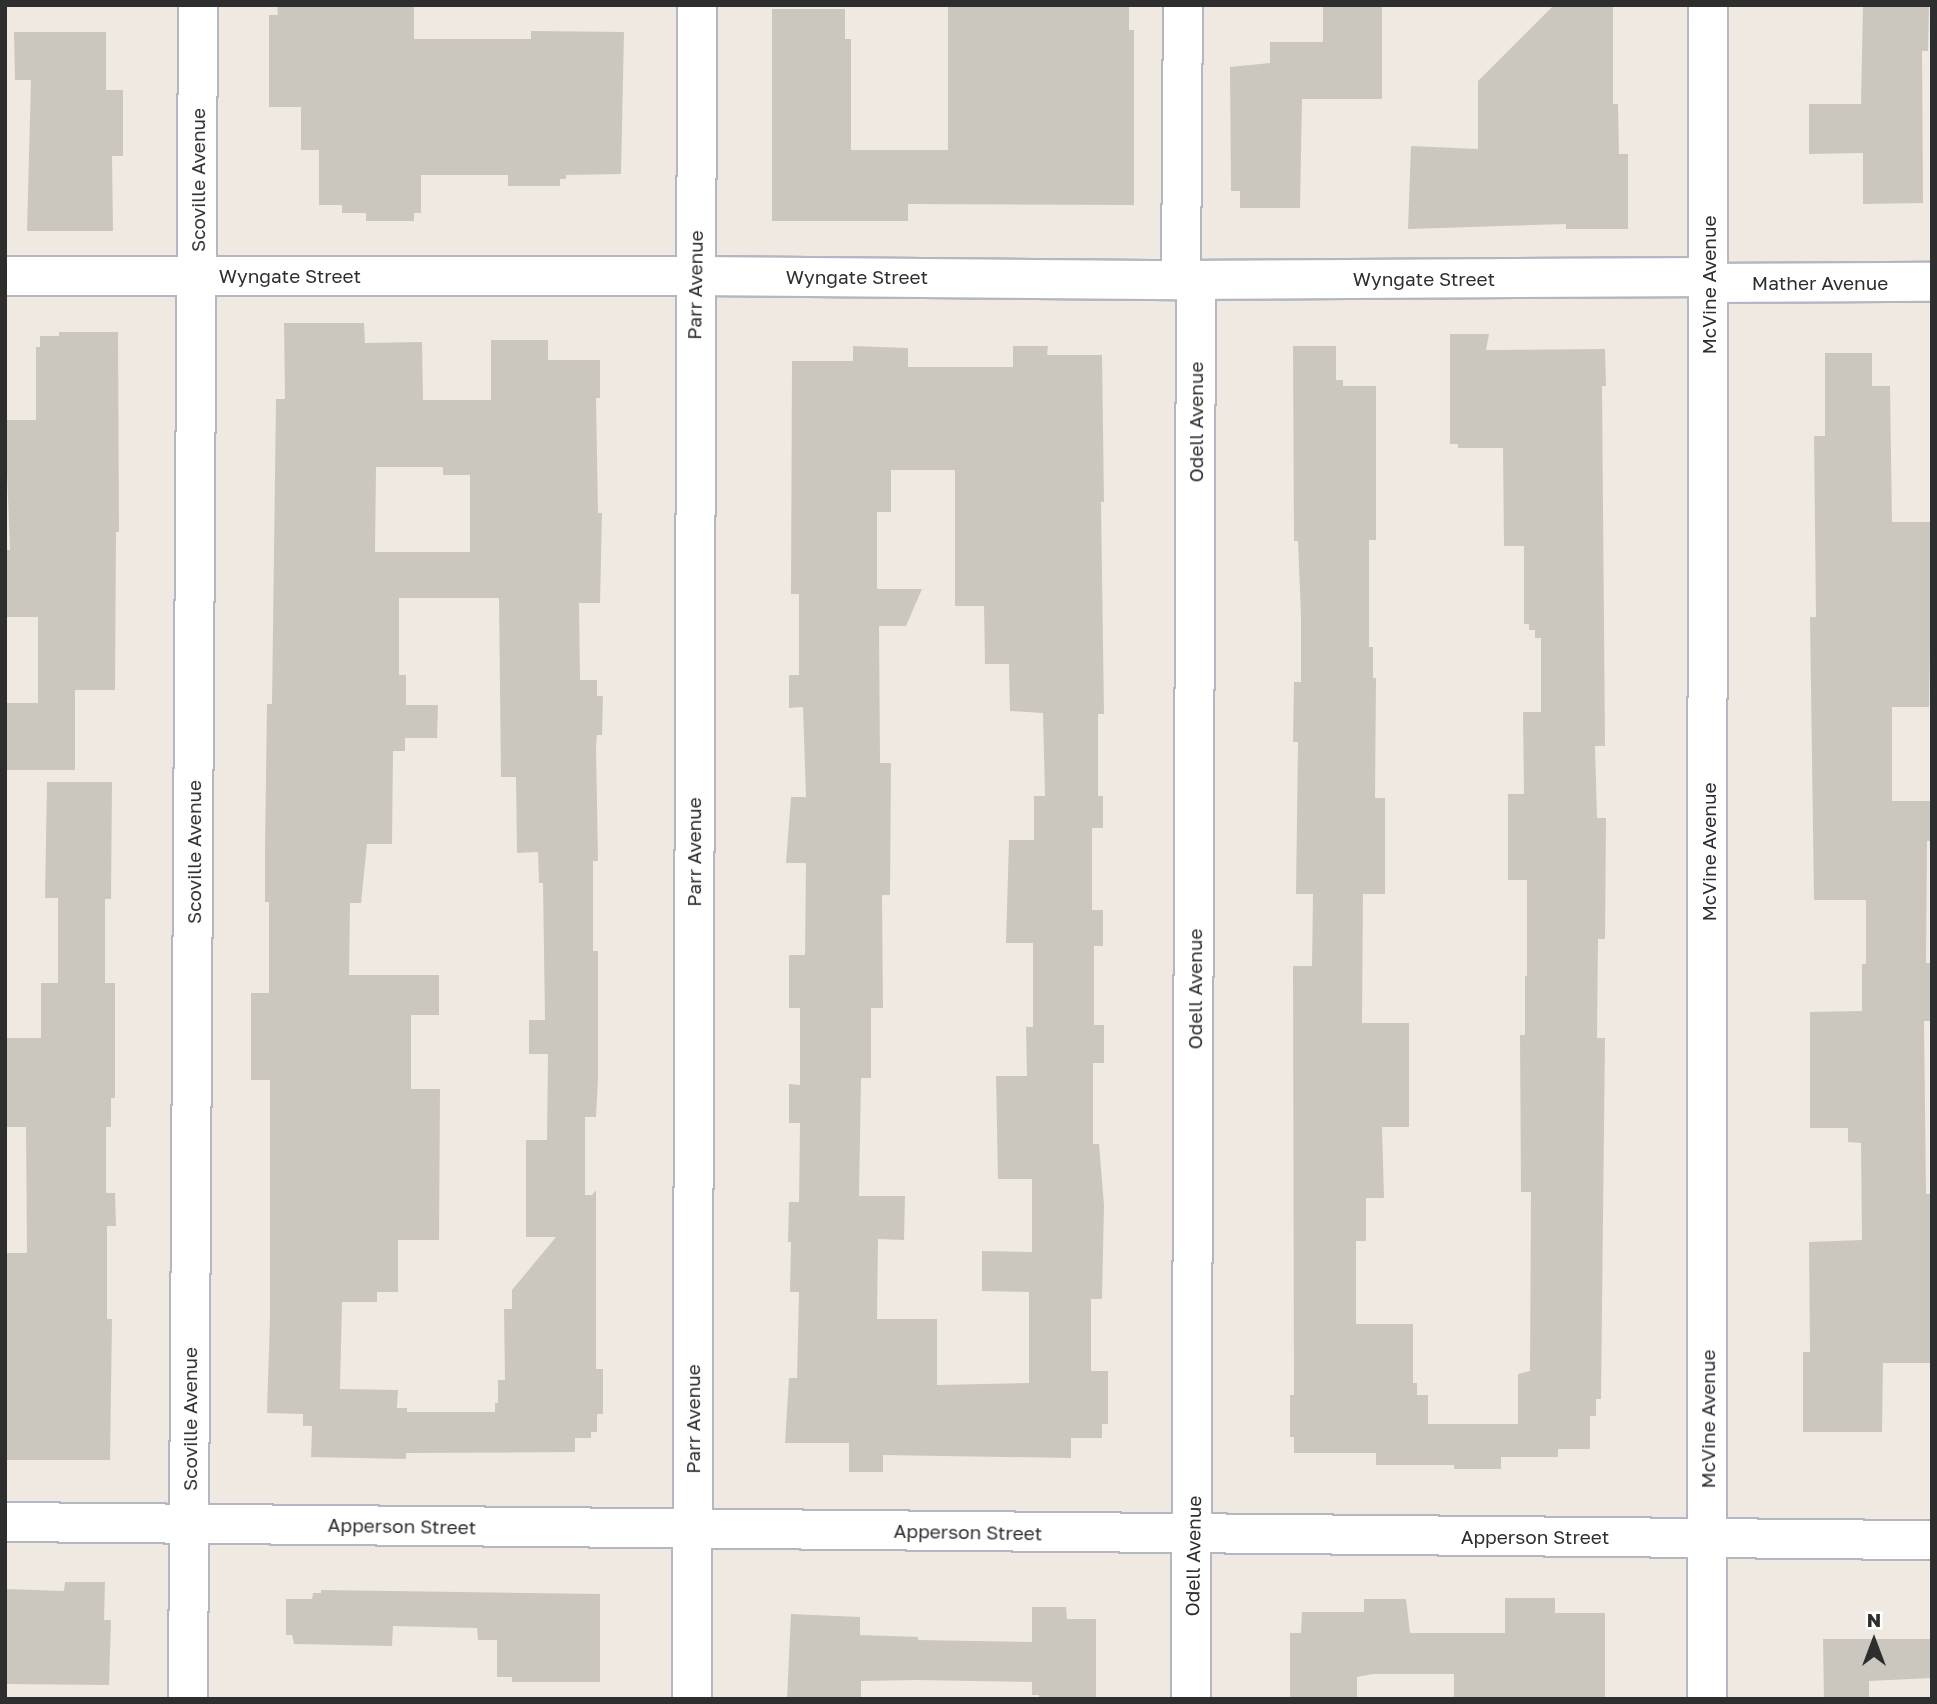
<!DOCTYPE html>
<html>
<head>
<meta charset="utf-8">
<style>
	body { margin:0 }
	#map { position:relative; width:1937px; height:1704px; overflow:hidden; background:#efe9e1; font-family:"Golos Text",sans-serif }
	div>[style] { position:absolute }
	.building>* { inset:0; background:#cbc7bf }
	.roads { filter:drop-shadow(2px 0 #b4b7c1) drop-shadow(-2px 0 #b4b7c1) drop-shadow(0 2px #b4b7c1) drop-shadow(0 -2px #b4b7c1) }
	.minor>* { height:38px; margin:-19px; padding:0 19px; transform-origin:19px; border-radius:19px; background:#fff }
	.tertiary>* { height:38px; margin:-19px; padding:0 19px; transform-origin:19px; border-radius:19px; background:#fff }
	span { translate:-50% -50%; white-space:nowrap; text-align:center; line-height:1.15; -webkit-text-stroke:5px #fff; paint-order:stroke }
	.street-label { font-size:19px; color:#2e2e2e }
	.frame { position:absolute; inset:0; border:7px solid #2e2e2e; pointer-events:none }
	.north { position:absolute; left:1839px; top:1606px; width:70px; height:70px; -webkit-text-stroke:5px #fff; paint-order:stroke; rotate:0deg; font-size:19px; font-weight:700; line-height:28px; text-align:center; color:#2e2e2e }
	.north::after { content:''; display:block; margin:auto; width:24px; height:32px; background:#2e2e2e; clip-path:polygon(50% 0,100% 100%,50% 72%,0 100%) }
</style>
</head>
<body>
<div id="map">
	<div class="building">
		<div style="clip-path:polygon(277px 5px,414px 5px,414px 39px,531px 39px,531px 31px,624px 32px,621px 174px,566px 175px,566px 179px,560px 179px,560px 186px,508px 186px,508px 175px,421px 175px,421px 213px,414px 213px,414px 221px,366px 221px,366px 213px,342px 213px,342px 205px,319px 205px,319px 150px,301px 150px,301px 107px,269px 107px,269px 15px,278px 15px)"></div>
		<div style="clip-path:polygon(948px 5px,1129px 5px,1129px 30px,1134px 30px,1134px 205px,908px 204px,908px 221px,772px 221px,772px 9px,845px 9px,845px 39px,851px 39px,851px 150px,948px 150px)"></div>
		<div style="clip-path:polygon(1323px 5px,1382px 5px,1382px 99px,1302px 99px,1300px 208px,1240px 208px,1240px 191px,1231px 191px,1230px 67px,1270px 63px,1270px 42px,1323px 42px)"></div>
		<div style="clip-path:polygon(1554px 5px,1613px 5px,1613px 104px,1618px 104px,1619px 154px,1628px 154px,1628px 229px,1566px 229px,1566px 224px,1408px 229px,1411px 146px,1478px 149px,1478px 81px)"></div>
		<div style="clip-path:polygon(1863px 5px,1929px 5px,1928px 51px,1922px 51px,1923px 203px,1863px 204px,1863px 153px,1809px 154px,1809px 104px,1861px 104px)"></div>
		<div style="clip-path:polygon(14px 32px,106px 32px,106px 90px,123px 90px,123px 156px,112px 156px,113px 231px,27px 231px,31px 80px,15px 80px)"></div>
		<div style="clip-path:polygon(evenodd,284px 323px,364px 323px,365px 343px,422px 342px,423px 400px,491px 400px,491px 340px,548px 340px,548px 360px,600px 360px,600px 398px,596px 398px,598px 513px,602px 513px,600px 603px,579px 603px,580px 680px,597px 680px,597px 696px,603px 696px,602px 735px,597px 735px,596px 747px,598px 861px,593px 861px,593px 951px,598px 951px,598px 1078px,596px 1117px,585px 1117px,585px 1195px,592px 1195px,596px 1190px,596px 1369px,603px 1369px,603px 1414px,597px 1414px,597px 1432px,591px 1432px,591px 1438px,575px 1438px,575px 1452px,406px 1453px,406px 1459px,311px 1457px,312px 1426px,303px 1426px,303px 1414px,267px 1413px,270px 1318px,270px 1080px,251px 1080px,251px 993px,269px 993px,269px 902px,265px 902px,265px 849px,267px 704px,272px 704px,276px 399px,285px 399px,284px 323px,376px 467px,443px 467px,443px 475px,470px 475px,470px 552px,375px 552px,376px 467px,284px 323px,399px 598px,499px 598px,501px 777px,516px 777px,517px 853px,538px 852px,539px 883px,543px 883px,545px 1020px,529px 1020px,529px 1054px,548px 1054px,547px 1140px,526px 1140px,526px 1237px,556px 1237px,512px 1290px,512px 1309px,504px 1309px,505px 1380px,498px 1380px,498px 1403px,495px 1403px,495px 1412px,407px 1412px,407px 1408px,397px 1408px,398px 1390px,340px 1389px,342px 1302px,377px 1302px,377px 1292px,398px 1292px,398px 1240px,439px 1240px,440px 1089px,411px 1089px,411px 1015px,439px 1015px,439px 975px,349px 975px,350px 903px,361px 903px,367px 844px,392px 844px,393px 751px,405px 751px,405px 738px,437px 738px,438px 705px,406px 705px,406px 675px,399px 675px,399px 598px)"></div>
		<div style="clip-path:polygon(59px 332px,118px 332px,119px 532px,116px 532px,115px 690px,75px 690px,75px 770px,5px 770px,5px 703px,38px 703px,38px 617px,5px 617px,5px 550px,10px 550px,5px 420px,36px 420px,36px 347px,40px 347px,40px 336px,59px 336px)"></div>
		<div style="clip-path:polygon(1450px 334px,1489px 334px,1486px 350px,1605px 349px,1606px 386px,1602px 386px,1605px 746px,1595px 746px,1597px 818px,1606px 818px,1605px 939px,1598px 939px,1597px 1038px,1605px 1038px,1601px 1399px,1596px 1399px,1596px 1416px,1590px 1416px,1590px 1449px,1558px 1449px,1558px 1457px,1501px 1457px,1501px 1469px,1454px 1469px,1454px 1465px,1376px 1465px,1376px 1453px,1294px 1453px,1294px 1437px,1290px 1437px,1290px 1395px,1294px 1395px,1293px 966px,1312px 966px,1313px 894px,1296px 894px,1298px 742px,1293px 742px,1294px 682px,1301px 682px,1301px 616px,1298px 541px,1294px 541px,1293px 346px,1336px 346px,1336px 380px,1343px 380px,1343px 386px,1376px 386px,1376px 540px,1369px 540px,1369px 647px,1373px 647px,1373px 678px,1376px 678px,1375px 798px,1385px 798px,1385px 894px,1363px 894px,1362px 1023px,1409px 1023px,1409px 1127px,1382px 1127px,1384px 1198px,1366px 1198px,1366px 1241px,1356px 1241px,1356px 1324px,1413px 1324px,1413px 1383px,1417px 1383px,1417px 1395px,1428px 1395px,1428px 1424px,1518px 1424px,1518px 1374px,1530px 1371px,1531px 1192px,1521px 1192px,1520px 1035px,1525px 1035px,1525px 976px,1527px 976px,1527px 880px,1508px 880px,1508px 794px,1524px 794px,1523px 712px,1541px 712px,1541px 638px,1535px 638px,1535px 630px,1529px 630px,1529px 624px,1524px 624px,1524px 546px,1504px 546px,1503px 448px,1458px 448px,1458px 444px,1450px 444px)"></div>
		<div style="clip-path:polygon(evenodd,853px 346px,908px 348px,908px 367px,1013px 367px,1013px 346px,1048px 346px,1047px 355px,1102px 355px,1104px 502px,1101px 502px,1104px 714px,1098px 714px,1098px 796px,1103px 796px,1103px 828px,1092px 828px,1092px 910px,1103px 910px,1103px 946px,1094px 946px,1094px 1025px,1104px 1025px,1104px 1063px,1093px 1063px,1093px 1144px,1099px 1144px,1104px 1205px,1102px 1299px,1091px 1299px,1091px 1371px,1108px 1371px,1108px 1424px,1102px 1424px,1102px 1438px,1071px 1438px,1071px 1458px,883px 1455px,883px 1472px,849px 1472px,849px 1443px,785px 1443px,789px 1378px,797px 1378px,799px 1292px,790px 1292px,791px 1242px,788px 1242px,789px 1202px,799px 1202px,800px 1123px,789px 1123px,789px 1084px,800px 1085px,800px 1008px,789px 1008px,789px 955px,805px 955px,806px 863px,786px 863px,791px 797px,806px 797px,803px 707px,789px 708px,789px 675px,799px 675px,799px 594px,791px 594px,792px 361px,853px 361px,853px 346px,891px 470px,955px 470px,955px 606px,984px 606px,985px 664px,1009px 664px,1010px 711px,1043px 713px,1045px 796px,1034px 796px,1034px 840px,1009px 840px,1006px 943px,1033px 943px,1033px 1027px,1026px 1027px,1027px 1076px,996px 1076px,998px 1179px,1032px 1179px,1032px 1252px,982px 1251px,982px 1291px,1029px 1292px,1029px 1383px,937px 1385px,937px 1319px,877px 1319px,878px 1239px,904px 1240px,905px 1196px,859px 1196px,861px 1078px,871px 1078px,871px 1008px,883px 1008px,882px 895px,890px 895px,891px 763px,880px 763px,879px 626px,906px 626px,922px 589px,877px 589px,877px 512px,891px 512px,891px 470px)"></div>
		<div style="clip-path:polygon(1825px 353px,1872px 353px,1872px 386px,1890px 386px,1892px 522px,1932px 522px,1929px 707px,1892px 707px,1892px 801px,1932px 801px,1932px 841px,1927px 841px,1926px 963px,1932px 963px,1932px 1021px,1924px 1021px,1926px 1194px,1932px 1194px,1932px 1363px,1883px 1363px,1882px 1432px,1803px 1432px,1803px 1352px,1810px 1352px,1809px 1242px,1862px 1240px,1861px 1143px,1848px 1142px,1848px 1128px,1810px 1128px,1810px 1012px,1862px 1011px,1862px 964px,1866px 964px,1866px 900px,1814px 900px,1810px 617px,1816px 617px,1814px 436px,1825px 436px)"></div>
		<div style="clip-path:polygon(47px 782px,112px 782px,111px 899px,105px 899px,105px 983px,115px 983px,115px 1098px,111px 1098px,111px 1127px,106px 1127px,106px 1193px,115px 1193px,116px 1226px,107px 1226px,107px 1319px,112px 1319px,110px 1460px,5px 1460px,7px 1253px,27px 1253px,26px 1127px,5px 1127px,5px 1038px,41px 1038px,41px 983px,58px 983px,58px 898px,45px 898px)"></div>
		<div style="clip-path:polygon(65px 1582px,105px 1582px,104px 1620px,111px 1620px,109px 1685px,5px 1684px,5px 1589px,64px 1591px)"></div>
		<div style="clip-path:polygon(321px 1590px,600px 1594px,600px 1682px,512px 1682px,512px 1677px,497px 1677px,497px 1640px,478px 1640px,477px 1628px,393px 1626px,392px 1646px,294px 1644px,292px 1635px,286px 1635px,286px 1599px,312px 1599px,313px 1593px,321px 1593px)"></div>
		<div style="clip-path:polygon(1505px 1598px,1555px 1598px,1555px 1613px,1605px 1613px,1605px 1699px,1454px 1699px,1454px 1674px,1373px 1674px,1357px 1677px,1357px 1699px,1290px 1699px,1290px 1633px,1301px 1633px,1302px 1612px,1364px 1612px,1364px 1599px,1406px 1599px,1410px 1633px,1505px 1633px)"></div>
		<div style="clip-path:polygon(1032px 1607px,1066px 1607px,1067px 1619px,1096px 1619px,1096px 1699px,1039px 1699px,1039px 1695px,1032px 1695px,1032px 1682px,917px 1680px,861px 1681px,861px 1699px,787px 1699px,791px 1614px,860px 1617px,860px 1635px,918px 1637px,918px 1640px,1032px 1642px)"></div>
		<div style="clip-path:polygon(1823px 1639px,1932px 1639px,1932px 1678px,1869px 1681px,1869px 1699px,1824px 1699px)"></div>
	</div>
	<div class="roads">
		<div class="minor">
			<div style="left:5px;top:276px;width:691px"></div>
			<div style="left:696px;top:276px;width:485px;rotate:0.5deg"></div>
			<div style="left:1181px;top:280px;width:528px;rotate:-0.33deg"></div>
			<div style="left:1181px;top:280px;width:275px;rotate:-89.6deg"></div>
			<div style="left:1709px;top:283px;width:223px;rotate:-0.3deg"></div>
			<div style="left:188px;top:1699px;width:1694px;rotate:-89.66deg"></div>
			<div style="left:692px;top:1699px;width:1694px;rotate:-89.83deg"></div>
			<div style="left:1191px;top:1699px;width:1419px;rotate:-89.8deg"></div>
		</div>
		<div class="tertiary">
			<div style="left:5px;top:1522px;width:1927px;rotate:0.54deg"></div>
			<div style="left:1707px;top:1699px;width:1694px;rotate:-89.97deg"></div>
		</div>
	</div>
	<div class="street-label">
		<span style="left:198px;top:180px;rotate:-90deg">Scoville Avenue</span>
		<span style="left:290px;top:276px">Wyngate Street</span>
		<span style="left:857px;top:277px">Wyngate Street</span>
		<span style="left:1424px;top:279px">Wyngate Street</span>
		<span style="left:1820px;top:283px">Mather Avenue</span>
		<span style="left:695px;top:285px;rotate:-89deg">Parr Avenue</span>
		<span style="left:1709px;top:285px;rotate:-90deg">McVine Avenue</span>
		<span style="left:1196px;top:422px;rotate:-90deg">Odell Avenue</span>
		<span style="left:194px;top:852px;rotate:-90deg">Scoville Avenue</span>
		<span style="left:694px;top:852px;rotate:-90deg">Parr Avenue</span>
		<span style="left:1709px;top:852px;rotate:-90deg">McVine Avenue</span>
		<span style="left:1195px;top:989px;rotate:-90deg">Odell Avenue</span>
		<span style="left:190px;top:1419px;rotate:-90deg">Scoville Avenue</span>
		<span style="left:693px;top:1419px;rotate:-90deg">Parr Avenue</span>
		<span style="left:1708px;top:1419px;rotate:-90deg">McVine Avenue</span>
		<span style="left:402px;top:1526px;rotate:1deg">Apperson Street</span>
		<span style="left:968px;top:1532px;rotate:1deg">Apperson Street</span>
		<span style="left:1535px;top:1537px">Apperson Street</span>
		<span style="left:1193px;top:1556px;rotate:-89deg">Odell Avenue</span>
	</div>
	<div class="frame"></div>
	<div class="north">N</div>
</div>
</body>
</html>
